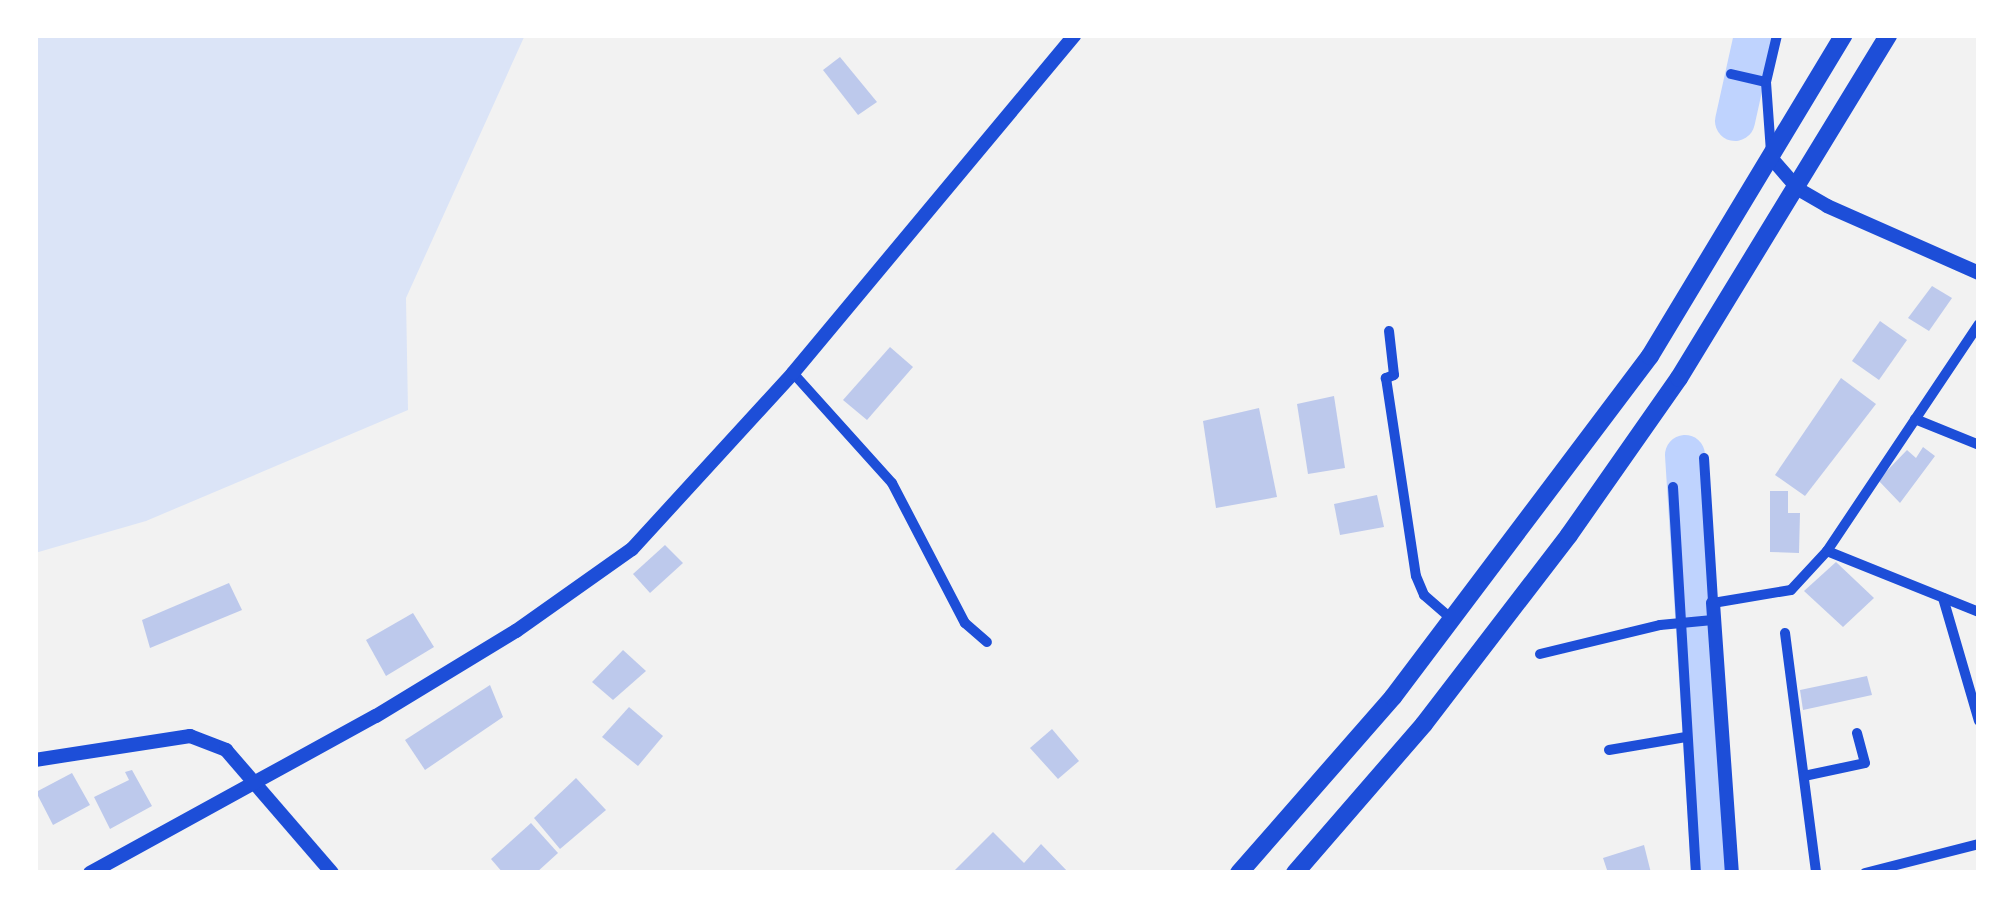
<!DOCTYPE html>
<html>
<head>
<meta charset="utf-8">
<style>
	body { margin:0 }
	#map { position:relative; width:2014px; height:908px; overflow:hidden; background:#f2f2f2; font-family:"Exo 2",sans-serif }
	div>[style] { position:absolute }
	.green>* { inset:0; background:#dbe4f7 }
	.river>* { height:40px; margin:-20px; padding:0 20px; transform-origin:20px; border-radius:20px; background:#bfd3fe }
	.building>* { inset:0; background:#bdc9ec }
	.minor>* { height:10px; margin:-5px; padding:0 5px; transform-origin:5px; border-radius:5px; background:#1d4ed8 }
	.tertiary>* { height:14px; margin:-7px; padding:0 7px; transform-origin:7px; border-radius:7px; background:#1d4ed8 }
	.trunk>* { height:18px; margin:-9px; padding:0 9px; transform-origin:9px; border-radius:9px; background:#1d4ed8 }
	span { translate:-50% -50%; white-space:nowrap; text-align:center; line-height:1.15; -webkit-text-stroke:10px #fff; paint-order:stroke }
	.frame { position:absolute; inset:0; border:38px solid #fff; pointer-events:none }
</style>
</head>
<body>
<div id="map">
	<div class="green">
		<div style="clip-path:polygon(35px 35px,525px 35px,406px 298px,408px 410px,146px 521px,35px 553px)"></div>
	</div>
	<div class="river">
		<div style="left:1735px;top:121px;width:88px;rotate:-77.5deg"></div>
		<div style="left:1685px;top:455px;width:419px;rotate:86.4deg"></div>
	</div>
	<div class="building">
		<div style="clip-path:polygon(840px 57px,877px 102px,858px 115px,823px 70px)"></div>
		<div style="clip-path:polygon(1932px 286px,1952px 298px,1929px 331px,1908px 318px)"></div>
		<div style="clip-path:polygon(1880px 321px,1907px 340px,1879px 380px,1852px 361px)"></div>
		<div style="clip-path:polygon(890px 347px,913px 367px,867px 420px,843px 400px)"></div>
		<div style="clip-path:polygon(1841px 378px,1876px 404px,1805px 496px,1775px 475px)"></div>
		<div style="clip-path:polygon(1334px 396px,1345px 468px,1308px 474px,1297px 404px)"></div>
		<div style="clip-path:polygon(1259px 408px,1277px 497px,1216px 508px,1203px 421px)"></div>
		<div style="clip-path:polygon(1923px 447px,1935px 456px,1900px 503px,1878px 480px,1907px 450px,1916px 458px)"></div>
		<div style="clip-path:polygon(1770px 491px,1788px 491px,1788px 513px,1800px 513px,1799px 553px,1770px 552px)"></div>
		<div style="clip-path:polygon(1377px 495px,1384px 527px,1340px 535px,1334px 504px)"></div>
		<div style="clip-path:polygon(665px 545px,683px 563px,650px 593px,633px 574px)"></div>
		<div style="clip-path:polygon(1836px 562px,1874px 598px,1843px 627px,1804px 591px)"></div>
		<div style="clip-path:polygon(229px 583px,242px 610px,150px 648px,142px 620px)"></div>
		<div style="clip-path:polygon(413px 613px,434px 647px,386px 676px,366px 640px)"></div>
		<div style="clip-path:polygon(623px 650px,646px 671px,613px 700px,592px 682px)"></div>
		<div style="clip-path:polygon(1867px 676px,1872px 695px,1803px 710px,1800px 690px)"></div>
		<div style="clip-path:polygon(490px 685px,503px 717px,425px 770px,405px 740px)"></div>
		<div style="clip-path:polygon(629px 707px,663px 736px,638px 766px,602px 737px)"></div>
		<div style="clip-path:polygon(1052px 729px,1079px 761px,1058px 779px,1030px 748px)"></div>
		<div style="clip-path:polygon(132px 770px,152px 806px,110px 829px,94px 797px,129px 780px,125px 772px)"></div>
		<div style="clip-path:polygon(72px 773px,90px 805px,53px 825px,36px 792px)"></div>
		<div style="clip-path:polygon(576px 778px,606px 810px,560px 849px,534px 818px)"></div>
		<div style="clip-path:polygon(531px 823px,558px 853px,536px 873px,503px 873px,491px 859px)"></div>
		<div style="clip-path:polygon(993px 832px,1024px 863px,1041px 844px,1069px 873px,952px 873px)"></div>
		<div style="clip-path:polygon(1644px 845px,1651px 873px,1608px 873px,1603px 858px)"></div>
	</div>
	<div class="minor">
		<div style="left:1731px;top:74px;width:36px;rotate:13deg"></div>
		<div style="left:1771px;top:152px;width:70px;rotate:-94.1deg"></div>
		<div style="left:1766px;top:82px;width:48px;rotate:-76.8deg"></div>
		<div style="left:1389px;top:331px;width:44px;rotate:83.5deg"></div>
		<div style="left:1394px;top:375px;width:9px;rotate:159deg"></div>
		<div style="left:1386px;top:378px;width:200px;rotate:81.4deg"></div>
		<div style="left:1416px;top:576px;width:21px;rotate:67deg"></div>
		<div style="left:1424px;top:595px;width:37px;rotate:41deg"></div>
		<div style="left:793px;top:373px;width:148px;rotate:48deg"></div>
		<div style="left:892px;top:483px;width:158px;rotate:62.5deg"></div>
		<div style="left:965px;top:623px;width:29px;rotate:41deg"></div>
		<div style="left:1915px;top:419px;width:69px;rotate:22.1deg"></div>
		<div style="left:1704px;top:458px;width:145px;rotate:86.4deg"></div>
		<div style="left:1713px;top:603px;width:79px;rotate:-9.5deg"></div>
		<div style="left:1791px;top:590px;width:53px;rotate:-47.3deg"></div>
		<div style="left:1827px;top:551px;width:273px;rotate:-56.2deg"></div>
		<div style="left:1673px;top:487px;width:387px;rotate:86.6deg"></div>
		<div style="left:1827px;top:551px;width:164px;rotate:21.9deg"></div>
		<div style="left:1943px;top:598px;width:128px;rotate:73.7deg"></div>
		<div style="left:1785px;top:633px;width:242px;rotate:82.6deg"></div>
		<div style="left:1540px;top:654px;width:123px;rotate:-13.6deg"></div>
		<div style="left:1660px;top:625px;width:53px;rotate:-5.4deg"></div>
		<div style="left:1609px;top:750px;width:78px;rotate:-9.6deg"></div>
		<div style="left:1804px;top:776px;width:62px;rotate:-12deg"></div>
		<div style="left:1865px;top:763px;width:31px;rotate:-105deg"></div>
		<div style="left:1865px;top:873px;width:118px;rotate:-14.3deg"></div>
	</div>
	<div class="tertiary">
		<div style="left:1773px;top:160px;width:38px;rotate:49deg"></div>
		<div style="left:1798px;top:189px;width:34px;rotate:30deg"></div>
		<div style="left:1827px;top:206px;width:166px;rotate:23.8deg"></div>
		<div style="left:1713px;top:603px;width:271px;rotate:86deg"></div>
		<div style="left:35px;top:760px;width:157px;rotate:-8.8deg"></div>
		<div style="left:190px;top:736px;width:39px;rotate:21deg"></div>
		<div style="left:226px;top:750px;width:162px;rotate:49.2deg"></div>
		<div style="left:90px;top:873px;width:326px;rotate:-28.8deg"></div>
		<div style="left:376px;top:716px;width:164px;rotate:-31.3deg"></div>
		<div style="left:516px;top:631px;width:142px;rotate:-35.3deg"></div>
		<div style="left:632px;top:549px;width:239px;rotate:-47.5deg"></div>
		<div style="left:793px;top:373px;width:440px;rotate:-50.2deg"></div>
	</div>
	<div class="trunk">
		<div style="left:1239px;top:873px;width:234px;rotate:-48.8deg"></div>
		<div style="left:1393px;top:697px;width:427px;rotate:-53deg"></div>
		<div style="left:1650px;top:356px;width:375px;rotate:-58.9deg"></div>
		<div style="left:1295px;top:873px;width:197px;rotate:-49.1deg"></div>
		<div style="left:1424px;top:724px;width:238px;rotate:-52.5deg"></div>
		<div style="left:1569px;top:535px;width:192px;rotate:-55deg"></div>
		<div style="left:1679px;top:378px;width:402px;rotate:-58.6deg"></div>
	</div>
	<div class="frame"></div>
</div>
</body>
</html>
